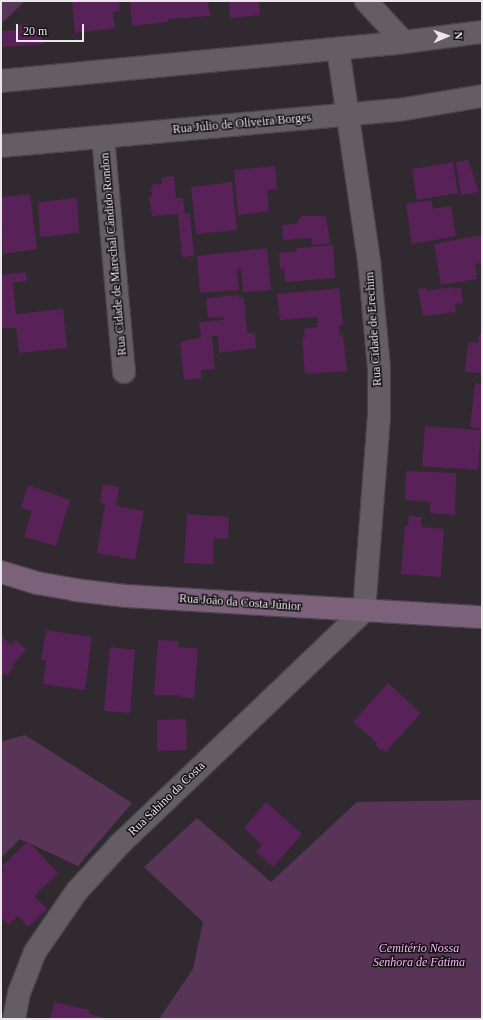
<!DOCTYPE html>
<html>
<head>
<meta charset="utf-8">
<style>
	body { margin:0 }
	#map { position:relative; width:483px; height:1020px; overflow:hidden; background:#30292f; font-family:Georgia,serif }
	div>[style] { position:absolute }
	.green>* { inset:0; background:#583557 }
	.building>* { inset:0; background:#582258 }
	.roads { filter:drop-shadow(1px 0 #4a454a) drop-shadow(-1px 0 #4a454a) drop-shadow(0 1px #4a454a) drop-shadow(0 -1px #4a454a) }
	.street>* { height:22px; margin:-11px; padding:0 11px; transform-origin:11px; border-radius:11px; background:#645d63 }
	.secondary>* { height:22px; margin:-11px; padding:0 11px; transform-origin:11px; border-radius:11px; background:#7b617a }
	span { translate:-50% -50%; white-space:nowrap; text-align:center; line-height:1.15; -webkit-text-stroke:3px #161316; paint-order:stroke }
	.street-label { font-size:12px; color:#eae6ea }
	.park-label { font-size:12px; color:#f8b7f6; font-style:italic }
	.frame { position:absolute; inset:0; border:2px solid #eae6ea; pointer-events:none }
	.north { position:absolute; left:427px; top:16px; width:40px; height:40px; -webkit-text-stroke:3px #161316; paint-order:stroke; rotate:88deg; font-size:11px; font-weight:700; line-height:16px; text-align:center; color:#eae6ea }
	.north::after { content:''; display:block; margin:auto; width:14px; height:18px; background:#eae6ea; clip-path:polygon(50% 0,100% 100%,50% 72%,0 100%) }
	.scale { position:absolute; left:16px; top:24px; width:68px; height:18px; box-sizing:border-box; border:2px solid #eae6ea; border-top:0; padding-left:5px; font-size:12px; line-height:14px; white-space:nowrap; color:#eae6ea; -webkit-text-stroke:3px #161316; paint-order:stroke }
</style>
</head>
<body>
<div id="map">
	<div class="green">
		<div style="clip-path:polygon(1px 1px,25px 1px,1px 24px)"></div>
		<div style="clip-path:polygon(25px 735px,132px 803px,78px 866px,20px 839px,1px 858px,1px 742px)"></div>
		<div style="clip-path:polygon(482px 800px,482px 1019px,159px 1019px,193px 969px,203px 922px,144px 867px,197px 818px,271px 882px,357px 802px)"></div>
	</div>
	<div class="building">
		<div style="clip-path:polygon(72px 1px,119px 1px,120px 11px,113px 12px,115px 28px,75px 33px)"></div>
		<div style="clip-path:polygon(130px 1px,208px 1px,210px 16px,168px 19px,168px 22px,132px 26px)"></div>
		<div style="clip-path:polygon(229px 1px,259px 1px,260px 15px,230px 18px)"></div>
		<div style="clip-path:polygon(28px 24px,28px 28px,41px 27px,43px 44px,3px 47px,2px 31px,19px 30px,19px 25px)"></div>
		<div style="clip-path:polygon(468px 160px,479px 192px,461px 195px,456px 162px)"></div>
		<div style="clip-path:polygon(453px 162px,458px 193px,417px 200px,412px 169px)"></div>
		<div style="clip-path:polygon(275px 166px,277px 189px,267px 190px,269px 211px,238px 215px,234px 170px)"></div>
		<div style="clip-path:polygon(174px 176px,176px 198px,183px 198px,185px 214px,190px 213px,194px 256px,182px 257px,178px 214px,152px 216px,149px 197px,152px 196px,151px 188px,154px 184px,162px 184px,161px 178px)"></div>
		<div style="clip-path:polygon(232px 182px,237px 230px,196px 234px,191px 187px)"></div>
		<div style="clip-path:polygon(30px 194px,37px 249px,3px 254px,1px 197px)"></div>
		<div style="clip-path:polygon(77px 198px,79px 233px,40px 237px,38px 202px)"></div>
		<div style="clip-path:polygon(431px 200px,433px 209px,451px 206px,456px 236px,412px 244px,406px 204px)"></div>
		<div style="clip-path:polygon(302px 216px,326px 216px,330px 243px,312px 245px,311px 238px,283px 240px,282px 225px,296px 224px)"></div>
		<div style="clip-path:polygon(482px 235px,482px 263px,475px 264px,477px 279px,441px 285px,434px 244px)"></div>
		<div style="clip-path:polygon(333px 245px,335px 278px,285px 282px,284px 268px,280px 269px,279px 253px,297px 251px,296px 248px)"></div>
		<div style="clip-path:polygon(267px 248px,271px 290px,243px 292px,241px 269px,237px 269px,239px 290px,200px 293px,197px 256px)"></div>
		<div style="clip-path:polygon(26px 272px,27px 281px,13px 282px,16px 314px,63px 309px,67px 348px,19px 353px,16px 328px,1px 328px,1px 275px)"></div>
		<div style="clip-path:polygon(452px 287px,452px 289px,461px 288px,463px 303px,455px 304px,456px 312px,423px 316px,418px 289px,426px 288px,427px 291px)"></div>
		<div style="clip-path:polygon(339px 288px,343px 325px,339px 326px,340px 335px,343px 335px,347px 371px,305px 374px,302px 338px,305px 337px,304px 329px,318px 327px,317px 317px,280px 320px,277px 294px)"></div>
		<div style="clip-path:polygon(238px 295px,238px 297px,244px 297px,247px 333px,255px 333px,256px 348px,219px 353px,218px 336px,212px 336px,215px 369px,201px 370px,202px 378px,184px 380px,180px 342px,201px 337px,199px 322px,224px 320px,223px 317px,208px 318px,206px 298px)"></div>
		<div style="clip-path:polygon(479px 334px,482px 334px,482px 373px,465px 372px,468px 342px,478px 343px)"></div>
		<div style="clip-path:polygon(475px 383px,482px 384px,482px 429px,470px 427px)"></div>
		<div style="clip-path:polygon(425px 426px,481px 430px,478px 470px,422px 466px)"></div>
		<div style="clip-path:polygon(406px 471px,456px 473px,455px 515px,430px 513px,430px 502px,405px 500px)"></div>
		<div style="clip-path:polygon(103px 484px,119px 487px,116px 506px,144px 511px,135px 560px,97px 553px,105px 504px,100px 502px)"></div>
		<div style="clip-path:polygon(28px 485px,70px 500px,56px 546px,24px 537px,32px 511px,21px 508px)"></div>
		<div style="clip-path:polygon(187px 514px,229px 517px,228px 539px,214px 538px,213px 564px,184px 563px)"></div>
		<div style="clip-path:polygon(409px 516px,422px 517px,421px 527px,444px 529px,441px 577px,401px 574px,405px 526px,408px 526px)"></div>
		<div style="clip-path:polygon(46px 630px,92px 637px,85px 690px,43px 684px,46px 660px,41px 660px)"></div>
		<div style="clip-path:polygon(2px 636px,11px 645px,15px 640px,26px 650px,12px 665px,14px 667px,7px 675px,5px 673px,1px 677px)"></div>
		<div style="clip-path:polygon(158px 640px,178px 641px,178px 647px,198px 648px,194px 698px,180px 697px,180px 695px,154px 695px)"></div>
		<div style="clip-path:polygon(110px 647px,135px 650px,130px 713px,104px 711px)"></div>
		<div style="clip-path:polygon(388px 683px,421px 713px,386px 752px,384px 750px,382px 751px,375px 745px,377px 743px,353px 722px)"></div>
		<div style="clip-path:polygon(186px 719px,187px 750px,157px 751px,157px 720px)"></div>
		<div style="clip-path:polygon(266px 802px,302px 834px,273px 867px,256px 852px,262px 845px,244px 828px)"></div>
		<div style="clip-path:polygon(28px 841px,58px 873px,34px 896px,47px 909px,28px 927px,18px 916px,8px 925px,1px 917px,1px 874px,4px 871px,1px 867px)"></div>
		<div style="clip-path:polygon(54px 1002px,90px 1010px,89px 1014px,110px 1019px,50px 1019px)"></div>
	</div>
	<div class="roads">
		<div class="street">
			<div style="left:366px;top:1px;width:56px;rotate:47.2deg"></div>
			<div style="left:1px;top:81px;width:405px;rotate:-5.5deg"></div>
			<div style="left:404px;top:42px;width:79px;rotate:-7.3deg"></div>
			<div style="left:103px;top:137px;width:236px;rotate:84.9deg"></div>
			<div style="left:1px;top:146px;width:400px;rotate:-5.2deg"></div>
			<div style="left:399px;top:110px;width:84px;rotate:-9.6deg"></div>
			<div style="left:14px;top:1019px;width:26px;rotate:-79deg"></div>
			<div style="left:19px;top:993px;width:44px;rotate:-68.7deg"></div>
			<div style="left:35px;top:952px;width:74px;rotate:-55.5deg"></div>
			<div style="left:77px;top:891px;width:64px;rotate:-47.5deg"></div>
			<div style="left:120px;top:844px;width:337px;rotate:-43.7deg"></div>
			<div style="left:364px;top:611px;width:195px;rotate:-85.6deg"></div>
			<div style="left:379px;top:417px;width:49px;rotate:-90deg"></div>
			<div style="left:379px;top:368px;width:107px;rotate:-95.3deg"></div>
			<div style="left:369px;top:261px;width:214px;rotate:-98.3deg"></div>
		</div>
		<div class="secondary">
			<div style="left:1px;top:572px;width:38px;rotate:17deg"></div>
			<div style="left:37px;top:583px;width:39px;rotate:10deg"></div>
			<div style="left:75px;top:590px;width:50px;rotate:6.8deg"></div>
			<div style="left:125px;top:596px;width:358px;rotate:3.4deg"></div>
		</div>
	</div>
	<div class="street-label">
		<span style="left:242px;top:124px;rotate:-5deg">Rua Júlio de Oliveira Borges</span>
		<span style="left:114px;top:254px;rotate:-95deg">Rua Cidade de Marechal Cândido Rondon</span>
		<span style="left:374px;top:329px;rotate:-94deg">Rua Cidade de Erechim</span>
		<span style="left:240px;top:603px;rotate:4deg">Rua João da Costa Júnior</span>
		<span style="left:167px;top:799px;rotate:-44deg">Rua Sabino da Costa</span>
	</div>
	<div class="park-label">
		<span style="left:419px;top:956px">Cemitério Nossa<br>Senhora de Fátima</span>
	</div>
	<div class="frame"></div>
	<div class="north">N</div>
	<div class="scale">20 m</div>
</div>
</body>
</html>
